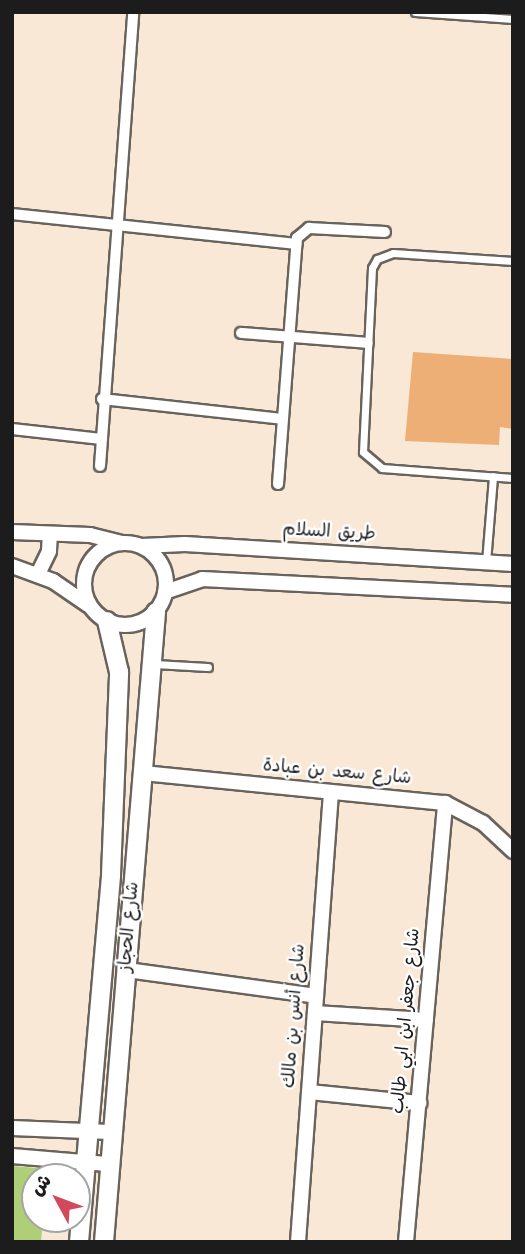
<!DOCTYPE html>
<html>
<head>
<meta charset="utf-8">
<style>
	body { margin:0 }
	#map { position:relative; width:525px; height:1254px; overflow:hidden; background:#f8e8d5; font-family:Kalam,"Playpen Sans Arabic",sans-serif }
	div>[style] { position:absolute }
	.green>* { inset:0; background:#aecf77 }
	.building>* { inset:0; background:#eeaf77 }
	.roads { filter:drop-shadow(2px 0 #69635d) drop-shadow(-2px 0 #69635d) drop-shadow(0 2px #69635d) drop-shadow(0 -2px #69635d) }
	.service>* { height:7px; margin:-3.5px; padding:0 3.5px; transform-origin:3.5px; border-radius:3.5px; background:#fff }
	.pedestrian>* { height:10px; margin:-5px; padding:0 5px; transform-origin:5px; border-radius:5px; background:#fff }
	.minor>* { height:14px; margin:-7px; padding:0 7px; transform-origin:7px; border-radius:7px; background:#fff }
	.minor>.ring { margin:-7px; padding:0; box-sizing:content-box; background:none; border:14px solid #fff; border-radius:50% }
	.tertiary>* { height:18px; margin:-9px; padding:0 9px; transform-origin:9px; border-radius:9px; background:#fff }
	span { translate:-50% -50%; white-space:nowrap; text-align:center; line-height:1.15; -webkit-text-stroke:5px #fff; paint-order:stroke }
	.street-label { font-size:18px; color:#1c1c1c }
	.frame { position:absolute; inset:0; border:14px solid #1c1c1c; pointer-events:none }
	.north { position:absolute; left:21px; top:1163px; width:70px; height:70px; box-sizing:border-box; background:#fff; border:2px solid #a4a4a4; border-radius:50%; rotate:311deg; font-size:19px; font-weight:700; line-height:28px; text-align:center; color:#1c1c1c }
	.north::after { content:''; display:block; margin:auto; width:24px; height:32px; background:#d1495b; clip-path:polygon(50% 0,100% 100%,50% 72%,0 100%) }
</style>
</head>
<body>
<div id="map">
	<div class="green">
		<div style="clip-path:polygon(12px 1166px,47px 1169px,47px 1177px,35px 1177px,35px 1219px,43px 1219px,41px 1242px,12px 1242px)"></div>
	</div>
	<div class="building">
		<div style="clip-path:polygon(413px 352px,513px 359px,513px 429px,500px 427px,499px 445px,405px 441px)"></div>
	</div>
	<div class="roads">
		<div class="service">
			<div style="left:415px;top:12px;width:98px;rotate:4.1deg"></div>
			<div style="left:513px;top:261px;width:120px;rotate:-176.2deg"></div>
			<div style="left:393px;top:253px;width:17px;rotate:159deg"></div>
			<div style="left:377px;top:259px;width:10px;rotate:119deg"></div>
			<div style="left:372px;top:268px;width:184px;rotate:92.8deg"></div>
			<div style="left:363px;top:452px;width:25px;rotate:40deg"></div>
			<div style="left:382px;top:468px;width:131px;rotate:4.4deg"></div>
			<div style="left:486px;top:562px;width:86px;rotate:-85.3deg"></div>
			<div style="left:154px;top:664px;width:54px;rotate:3.2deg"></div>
		</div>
		<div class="pedestrian">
			<div style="left:12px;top:214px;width:286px;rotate:6deg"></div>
			<div style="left:241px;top:333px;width:127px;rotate:4.5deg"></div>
			<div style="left:102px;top:399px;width:181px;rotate:6.3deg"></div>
			<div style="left:12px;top:429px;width:90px;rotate:6.4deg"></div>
			<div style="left:100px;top:466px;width:455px;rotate:-85.8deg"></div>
			<div style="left:278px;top:484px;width:247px;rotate:-85.6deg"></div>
			<div style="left:297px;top:238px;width:16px;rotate:-40deg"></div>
			<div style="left:309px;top:228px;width:76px;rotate:3deg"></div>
		</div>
		<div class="minor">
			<div style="left:12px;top:532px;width:78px;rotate:2.2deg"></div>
			<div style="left:90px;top:535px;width:32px;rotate:14deg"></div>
			<div class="ring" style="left:84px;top:543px;width:68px;height:68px"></div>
			<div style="left:142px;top:546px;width:43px;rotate:-2.7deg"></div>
			<div style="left:185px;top:544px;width:329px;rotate:3.5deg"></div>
			<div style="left:12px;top:566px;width:44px;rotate:20.1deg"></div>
			<div style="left:53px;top:581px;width:42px;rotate:34.4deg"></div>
			<div style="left:38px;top:574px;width:25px;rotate:-64deg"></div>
			<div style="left:49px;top:551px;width:17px;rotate:-87deg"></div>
			<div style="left:165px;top:592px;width:39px;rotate:-19deg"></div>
			<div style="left:202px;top:579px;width:311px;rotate:2.9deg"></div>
			<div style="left:143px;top:773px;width:303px;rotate:5.7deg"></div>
			<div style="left:445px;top:803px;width:43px;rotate:27.8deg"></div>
			<div style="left:483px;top:823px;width:41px;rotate:43deg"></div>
			<div style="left:127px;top:970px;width:191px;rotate:7.8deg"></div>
			<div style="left:315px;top:1013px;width:111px;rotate:3.6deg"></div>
			<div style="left:309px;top:1092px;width:111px;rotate:5.7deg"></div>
			<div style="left:12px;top:1128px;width:98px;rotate:2.3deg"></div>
			<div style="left:12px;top:1156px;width:95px;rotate:4.8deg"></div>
			<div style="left:298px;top:1242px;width:449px;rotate:-85.8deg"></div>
			<div style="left:406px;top:1242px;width:441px;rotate:-84.9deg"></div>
		</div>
		<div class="tertiary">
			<div style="left:79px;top:1242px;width:368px;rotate:-85deg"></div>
			<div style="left:111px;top:875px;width:203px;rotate:-87.7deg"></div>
			<div style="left:119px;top:672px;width:52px;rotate:-103.2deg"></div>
			<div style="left:104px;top:1242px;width:632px;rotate:-85.28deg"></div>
		</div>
	</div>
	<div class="street-label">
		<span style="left:329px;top:533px;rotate:3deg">طريق السلام</span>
		<span style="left:337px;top:773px;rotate:5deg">شارع سعد بن عبادة</span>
		<span style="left:130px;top:927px;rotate:-85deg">شارع الحجاز</span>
		<span style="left:295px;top:1016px;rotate:-86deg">شارع أنس بن مالك</span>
		<span style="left:407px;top:1021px;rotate:-85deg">شارع جعفر ابن ابي طالب</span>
	</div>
	<div class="frame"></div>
	<div class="north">ش</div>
</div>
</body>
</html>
